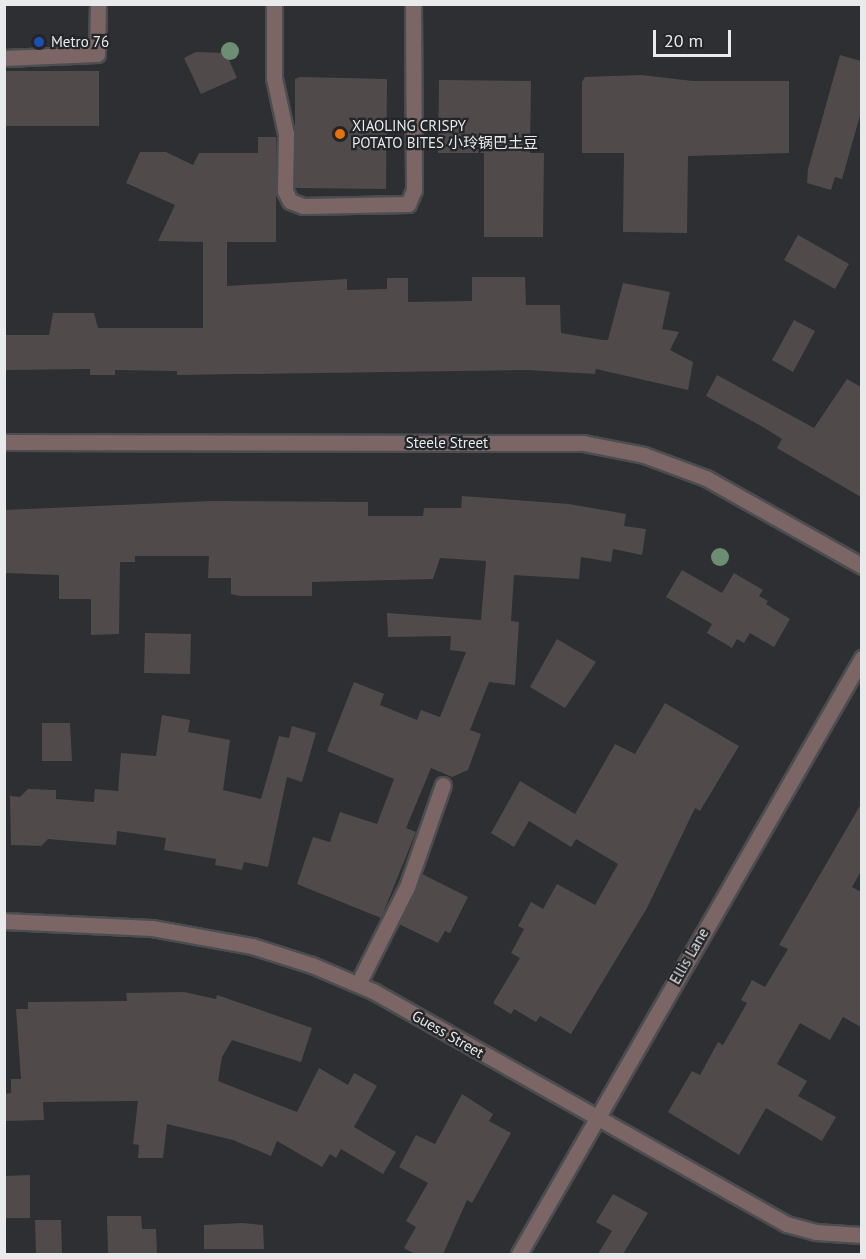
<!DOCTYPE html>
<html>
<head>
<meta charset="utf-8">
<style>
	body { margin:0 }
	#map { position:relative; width:866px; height:1259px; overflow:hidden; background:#2d2f32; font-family:"PT Sans","Noto Sans SC",sans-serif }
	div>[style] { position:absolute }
	.building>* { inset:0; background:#504b4a }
	.roads { filter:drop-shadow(2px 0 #4b4d50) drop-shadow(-2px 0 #4b4d50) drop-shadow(0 2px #4b4d50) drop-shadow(0 -2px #4b4d50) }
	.minor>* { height:15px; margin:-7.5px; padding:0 7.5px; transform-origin:7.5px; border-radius:7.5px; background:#7b6665 }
	.trees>* { width:18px; height:18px; margin:-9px; border-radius:50%; background:#6d8e73 }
	.dots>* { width:16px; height:16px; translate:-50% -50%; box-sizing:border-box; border:3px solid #232528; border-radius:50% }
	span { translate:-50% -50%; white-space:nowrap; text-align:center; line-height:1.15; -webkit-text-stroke:4.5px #232528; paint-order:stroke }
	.poi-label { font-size:15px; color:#e8eaec }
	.left { translate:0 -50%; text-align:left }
	.street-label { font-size:15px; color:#e8eaec }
	.frame { position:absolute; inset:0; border:6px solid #e8eaec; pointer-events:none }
	.scale { position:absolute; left:653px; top:30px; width:78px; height:27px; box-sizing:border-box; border:3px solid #e8eaec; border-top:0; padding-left:8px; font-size:18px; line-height:21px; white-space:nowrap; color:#e8eaec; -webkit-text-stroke:4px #232528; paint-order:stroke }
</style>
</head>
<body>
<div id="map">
	<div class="building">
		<div style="clip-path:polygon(196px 52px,226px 53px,237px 78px,201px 94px,184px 58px)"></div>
		<div style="clip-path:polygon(840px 55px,861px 61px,861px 112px,842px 179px,835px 177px,831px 190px,807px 183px,808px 169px)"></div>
		<div style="clip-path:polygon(4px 71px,99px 71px,99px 126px,4px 126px)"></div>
		<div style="clip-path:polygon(641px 75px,693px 81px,789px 81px,789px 153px,688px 156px,687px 233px,623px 232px,624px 153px,582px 153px,582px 82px,585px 77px)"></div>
		<div style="clip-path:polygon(300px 77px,387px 79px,386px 189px,295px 188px,295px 79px)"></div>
		<div style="clip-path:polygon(439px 80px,531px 81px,530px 153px,544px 153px,543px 237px,484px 237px,484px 153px,438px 153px)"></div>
		<div style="clip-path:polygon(258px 137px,276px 137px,276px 242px,227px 242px,227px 286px,347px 279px,347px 290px,387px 289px,387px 278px,408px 278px,408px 302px,472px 301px,472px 277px,525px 277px,526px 305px,560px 305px,561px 333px,603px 340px,608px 340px,623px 283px,670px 292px,662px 329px,679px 332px,670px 350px,693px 362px,688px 390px,596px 369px,595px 374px,528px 370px,177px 375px,177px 371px,115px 370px,115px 375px,90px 375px,90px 369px,4px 370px,4px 335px,49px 335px,53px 313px,94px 313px,98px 328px,203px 328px,203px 242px,158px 241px,175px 205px,126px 183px,140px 152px,166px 152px,193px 165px,199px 153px,258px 153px)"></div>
		<div style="clip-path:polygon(798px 235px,849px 264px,835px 289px,784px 260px)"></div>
		<div style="clip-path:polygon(794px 320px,815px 331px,793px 372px,772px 360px)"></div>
		<div style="clip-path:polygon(717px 375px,814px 428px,847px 379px,861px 387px,861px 497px,777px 448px,782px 439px,763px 427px,706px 396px)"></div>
		<div style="clip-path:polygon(462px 496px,569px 504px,626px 514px,624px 526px,646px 529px,642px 555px,613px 549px,611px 562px,581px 557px,579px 579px,514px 575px,511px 621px,519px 622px,515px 685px,489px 682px,470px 730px,481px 734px,468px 770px,452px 777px,431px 768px,406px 828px,416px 832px,381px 918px,297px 884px,313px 837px,330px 842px,340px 812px,377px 824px,394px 779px,327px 751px,354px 682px,384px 694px,380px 705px,417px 720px,421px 710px,440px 717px,466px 652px,450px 650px,451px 636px,388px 637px,387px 613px,481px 620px,486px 561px,440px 558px,433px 579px,312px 582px,312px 596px,240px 596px,231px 594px,231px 578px,208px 578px,209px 556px,135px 556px,135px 562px,120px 562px,119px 634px,91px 635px,91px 599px,59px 599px,59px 575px,4px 573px,4px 510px,212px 501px,368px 502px,368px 516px,423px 516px,424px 508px,461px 508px)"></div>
		<div style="clip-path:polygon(682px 570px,722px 593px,734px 573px,763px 590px,759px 596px,768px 601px,766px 604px,790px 619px,774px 647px,750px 633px,744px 643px,737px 639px,732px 648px,707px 633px,712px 624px,666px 597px)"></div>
		<div style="clip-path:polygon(145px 633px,191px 634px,190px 674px,144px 673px)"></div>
		<div style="clip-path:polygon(557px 639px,596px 662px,565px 708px,530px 687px)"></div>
		<div style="clip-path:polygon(665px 703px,739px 746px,700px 811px,695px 808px,647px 908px,571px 1034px,540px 1016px,536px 1022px,514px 1009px,511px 1014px,493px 1003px,520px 958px,511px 953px,524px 929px,518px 926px,531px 902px,543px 909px,557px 884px,595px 905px,618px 864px,576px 839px,571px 847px,529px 821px,514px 847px,491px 833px,520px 781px,575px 814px,615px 744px,635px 754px)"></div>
		<div style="clip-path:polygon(162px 715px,190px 720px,188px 732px,230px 740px,223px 790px,261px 799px,279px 736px,289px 738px,292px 726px,316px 733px,302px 782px,287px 777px,268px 867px,244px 862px,242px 870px,215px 865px,216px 859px,164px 850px,166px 838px,117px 831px,116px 845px,48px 839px,41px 846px,11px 845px,10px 796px,20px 797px,28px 789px,56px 790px,56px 799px,94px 802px,95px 789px,118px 791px,121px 753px,156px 756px)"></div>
		<div style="clip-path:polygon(42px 723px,70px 723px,72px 761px,42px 761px)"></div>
		<div style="clip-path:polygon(861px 804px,861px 871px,852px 887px,861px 892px,861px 1027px,843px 1017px,830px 1040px,800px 1023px,777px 1064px,807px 1081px,798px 1096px,836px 1117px,822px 1141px,766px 1108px,739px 1155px,668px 1112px,692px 1071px,700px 1075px,718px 1042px,723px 1045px,747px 1003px,741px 1000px,752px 980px,765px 987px,788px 949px,779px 945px)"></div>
		<div style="clip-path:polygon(422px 874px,468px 897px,450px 933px,445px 931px,438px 943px,399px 924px)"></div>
		<div style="clip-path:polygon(184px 992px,216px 999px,217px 995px,312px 1028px,301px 1062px,232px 1040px,222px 1057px,218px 1081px,297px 1112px,319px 1068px,348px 1085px,354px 1073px,377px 1086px,354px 1127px,396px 1152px,383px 1174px,341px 1149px,336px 1158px,330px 1154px,322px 1167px,277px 1141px,271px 1156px,233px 1140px,167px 1124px,163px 1158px,138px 1158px,139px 1145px,133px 1144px,138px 1101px,43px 1102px,44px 1120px,4px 1121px,4px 1094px,11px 1093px,11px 1079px,21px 1079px,16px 1009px,28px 1009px,28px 1002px,127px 1001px,126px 993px)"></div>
		<div style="clip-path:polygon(462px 1094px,493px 1114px,489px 1121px,511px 1133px,472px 1203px,467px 1200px,443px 1254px,415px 1254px,404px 1248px,416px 1227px,406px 1221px,428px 1183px,399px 1167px,416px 1135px,435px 1144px)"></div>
		<div style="clip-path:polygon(30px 1175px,30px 1218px,4px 1218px,4px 1176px)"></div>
		<div style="clip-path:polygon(613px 1194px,648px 1213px,623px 1254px,598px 1254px,612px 1231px,596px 1222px)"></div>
		<div style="clip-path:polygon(107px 1216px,141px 1216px,142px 1229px,156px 1229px,157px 1254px,108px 1254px)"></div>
		<div style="clip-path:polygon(35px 1220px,61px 1220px,62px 1254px,36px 1254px)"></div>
		<div style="clip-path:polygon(242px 1223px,263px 1225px,264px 1249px,204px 1249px,204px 1225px)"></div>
	</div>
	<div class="roads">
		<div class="minor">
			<div style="left:274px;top:4px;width:74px;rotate:90deg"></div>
			<div style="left:274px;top:78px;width:57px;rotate:77.9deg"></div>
			<div style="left:286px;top:134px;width:57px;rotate:91deg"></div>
			<div style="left:285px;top:191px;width:11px;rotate:63deg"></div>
			<div style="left:290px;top:201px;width:14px;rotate:21deg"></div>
			<div style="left:303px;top:206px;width:105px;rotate:-1.1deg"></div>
			<div style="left:408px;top:204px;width:15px;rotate:-67deg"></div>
			<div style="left:414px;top:190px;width:186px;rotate:-90.3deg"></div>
			<div style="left:4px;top:58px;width:93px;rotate:-2.5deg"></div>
			<div style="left:97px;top:54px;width:50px;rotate:-88.9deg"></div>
			<div style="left:4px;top:442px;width:579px;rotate:0.1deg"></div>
			<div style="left:583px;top:443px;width:62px;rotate:11.1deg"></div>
			<div style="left:644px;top:455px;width:66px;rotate:20.4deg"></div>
			<div style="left:706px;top:478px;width:179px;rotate:29.4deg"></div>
			<div style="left:4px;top:921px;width:148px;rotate:2.7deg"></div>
			<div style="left:152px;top:928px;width:102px;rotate:10.2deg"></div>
			<div style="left:252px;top:946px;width:63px;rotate:17.6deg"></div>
			<div style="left:312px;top:965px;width:66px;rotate:23.1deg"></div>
			<div style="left:373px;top:991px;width:474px;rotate:29.4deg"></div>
			<div style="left:786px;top:1224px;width:30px;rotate:15deg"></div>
			<div style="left:815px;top:1232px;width:47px;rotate:3.7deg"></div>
			<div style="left:358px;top:984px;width:109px;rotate:-63.2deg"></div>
			<div style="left:407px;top:887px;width:108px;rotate:-70.6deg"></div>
			<div style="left:519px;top:1254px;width:688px;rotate:-60.08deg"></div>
		</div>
	</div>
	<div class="trees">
		<div style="left:230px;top:51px"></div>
		<div style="left:720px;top:557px"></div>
	</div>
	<div class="dots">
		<div style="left:39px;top:42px;background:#1a4fb4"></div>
		<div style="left:340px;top:134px;background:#e8710a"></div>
	</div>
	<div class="poi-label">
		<span class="left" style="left:51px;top:42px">Metro 76</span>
		<span class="left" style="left:352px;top:134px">XIAOLING CRISPY<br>POTATO BITES 小玲锅巴土豆</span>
	</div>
	<div class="street-label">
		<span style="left:447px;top:443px">Steele Street</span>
		<span style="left:689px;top:956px;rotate:-60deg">Ellis Lane</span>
		<span style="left:448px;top:1034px;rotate:30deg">Guess Street</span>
	</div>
	<div class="frame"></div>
	<div class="scale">20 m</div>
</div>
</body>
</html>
